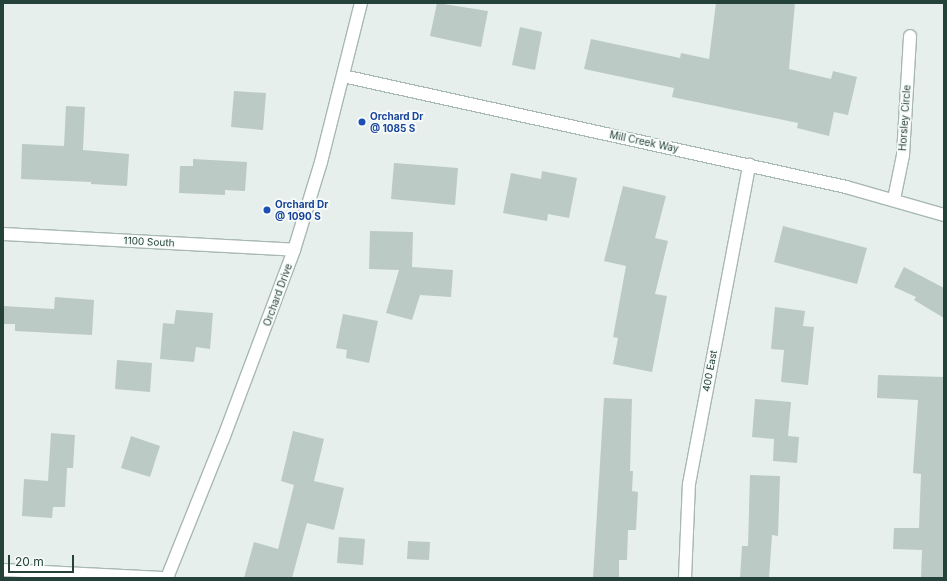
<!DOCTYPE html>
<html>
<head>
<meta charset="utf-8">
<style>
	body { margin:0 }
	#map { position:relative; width:947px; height:581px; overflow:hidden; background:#e6efeb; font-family:Inter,sans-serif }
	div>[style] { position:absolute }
	.building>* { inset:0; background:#bbcac4 }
	.roads { filter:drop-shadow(1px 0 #a8b8b2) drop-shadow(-1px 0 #a8b8b2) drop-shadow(0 1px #a8b8b2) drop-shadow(0 -1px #a8b8b2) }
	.street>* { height:12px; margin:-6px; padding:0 6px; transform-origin:6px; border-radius:6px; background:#fff }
	.secondary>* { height:12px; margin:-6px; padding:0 6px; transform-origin:6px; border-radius:6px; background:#fff }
	.dots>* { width:11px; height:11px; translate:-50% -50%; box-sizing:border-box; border:2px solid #f7fbf9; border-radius:50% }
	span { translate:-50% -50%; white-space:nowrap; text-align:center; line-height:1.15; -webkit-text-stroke:3.5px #f7fbf9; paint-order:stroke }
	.transit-label { font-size:10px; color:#164399; font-weight:700 }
	.left { translate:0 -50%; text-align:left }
	.street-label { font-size:10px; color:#24423a }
	.frame { position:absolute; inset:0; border:4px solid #24423a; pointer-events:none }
	.scale { position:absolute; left:8px; top:555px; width:66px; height:18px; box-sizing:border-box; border:2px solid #24423a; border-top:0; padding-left:5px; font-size:12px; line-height:14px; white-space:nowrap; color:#24423a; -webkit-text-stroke:3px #f7fbf9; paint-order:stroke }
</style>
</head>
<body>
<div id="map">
	<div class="building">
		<div style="clip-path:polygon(437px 3px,488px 11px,481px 47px,430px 36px)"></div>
		<div style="clip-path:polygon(716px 3px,795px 3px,789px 69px,831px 79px,833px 71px,857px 77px,848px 115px,834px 112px,829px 136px,797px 128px,798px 123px,672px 97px,674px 88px,584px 69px,591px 39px,680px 58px,681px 53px,709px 59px)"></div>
		<div style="clip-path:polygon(520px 27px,542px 32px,535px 70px,512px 65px)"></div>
		<div style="clip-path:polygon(234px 91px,266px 93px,263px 130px,231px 127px)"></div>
		<div style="clip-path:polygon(66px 106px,85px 107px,83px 150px,129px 154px,127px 186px,91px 184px,91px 182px,21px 179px,22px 144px,64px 146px)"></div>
		<div style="clip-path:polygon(193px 159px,247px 162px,245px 191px,225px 190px,225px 195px,179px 193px,180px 166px,193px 166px)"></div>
		<div style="clip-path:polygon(394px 163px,458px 168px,455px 205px,391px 199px)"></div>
		<div style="clip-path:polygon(542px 171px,577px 178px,569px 218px,548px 214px,547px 221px,503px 213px,511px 173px,541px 179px)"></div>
		<div style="clip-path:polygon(623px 186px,666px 196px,655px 238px,668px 241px,655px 294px,667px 296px,652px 372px,613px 364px,618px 338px,613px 337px,626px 266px,604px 261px)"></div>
		<div style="clip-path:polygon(783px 226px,867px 248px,857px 284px,774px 262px)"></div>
		<div style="clip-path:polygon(370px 231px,413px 232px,412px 267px,453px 270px,451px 297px,420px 295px,412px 320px,386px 313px,399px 270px,369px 269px)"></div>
		<div style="clip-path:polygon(904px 267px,944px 288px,944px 318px,914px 300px,916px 297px,894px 287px)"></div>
		<div style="clip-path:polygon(55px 297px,94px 300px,92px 335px,15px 331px,15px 324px,3px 324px,3px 306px,54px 309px)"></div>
		<div style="clip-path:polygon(775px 307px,805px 311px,803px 326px,814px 327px,808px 385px,781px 382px,784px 350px,771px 349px)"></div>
		<div style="clip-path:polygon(176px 310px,213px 313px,210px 349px,196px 347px,194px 362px,160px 359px,163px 323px,174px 324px)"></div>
		<div style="clip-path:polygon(343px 314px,378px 321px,369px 363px,346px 358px,347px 350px,336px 348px)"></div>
		<div style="clip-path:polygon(117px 360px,152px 363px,150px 392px,115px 389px)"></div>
		<div style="clip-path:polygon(878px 375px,944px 377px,944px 578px,921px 578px,922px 550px,893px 549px,894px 528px,919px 528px,921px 474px,913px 473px,918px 400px,877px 398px)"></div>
		<div style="clip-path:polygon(604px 398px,632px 399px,630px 471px,633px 471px,632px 491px,638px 492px,636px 530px,628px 530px,627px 560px,619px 560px,619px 578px,593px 578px)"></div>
		<div style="clip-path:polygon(755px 399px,791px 402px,788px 436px,799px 437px,797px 463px,773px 461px,774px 439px,752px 437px)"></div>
		<div style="clip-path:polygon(293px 431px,324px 439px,314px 481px,344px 488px,334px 530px,307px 523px,292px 578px,244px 578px,254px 542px,278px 549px,294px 485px,281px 481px)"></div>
		<div style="clip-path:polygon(51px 433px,75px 435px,73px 468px,67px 468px,65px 507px,53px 507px,52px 518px,22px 516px,24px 479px,48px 481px)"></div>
		<div style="clip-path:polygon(131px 436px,160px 446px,150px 477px,121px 468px)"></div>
		<div style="clip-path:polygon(750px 475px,780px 476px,778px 536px,772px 535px,769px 578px,740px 578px,742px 546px,748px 546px)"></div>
		<div style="clip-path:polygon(339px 537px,365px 539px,363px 565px,337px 563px)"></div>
		<div style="clip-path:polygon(408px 541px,430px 542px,429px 560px,407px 559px)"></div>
	</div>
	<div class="roads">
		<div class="street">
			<div style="left:343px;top:76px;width:515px;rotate:12.44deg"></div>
			<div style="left:846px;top:187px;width:102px;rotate:15.9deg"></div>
			<div style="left:894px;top:199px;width:45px;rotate:-78.4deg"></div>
			<div style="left:903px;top:155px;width:119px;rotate:-86.6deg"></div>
			<div style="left:3px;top:234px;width:291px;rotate:3.1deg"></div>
			<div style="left:3px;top:570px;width:159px;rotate:2.9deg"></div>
			<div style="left:685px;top:578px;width:94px;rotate:-87.6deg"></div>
			<div style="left:689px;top:484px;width:325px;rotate:-79.3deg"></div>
		</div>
		<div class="secondary">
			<div style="left:167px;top:578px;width:150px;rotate:-68.1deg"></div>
			<div style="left:223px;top:439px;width:202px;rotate:-69.4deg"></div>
			<div style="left:294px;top:250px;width:92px;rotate:-72.9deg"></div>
			<div style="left:321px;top:162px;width:164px;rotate:-75.9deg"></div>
		</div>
	</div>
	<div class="dots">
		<div style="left:362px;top:122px;background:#1a4fb4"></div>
		<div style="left:267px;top:210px;background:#1a4fb4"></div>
	</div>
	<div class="transit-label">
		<span class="left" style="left:370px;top:122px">Orchard Dr<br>@ 1085 S</span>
		<span class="left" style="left:275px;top:210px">Orchard Dr<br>@ 1090 S</span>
	</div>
	<div class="street-label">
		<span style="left:905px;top:118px;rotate:-86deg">Horsley Circle</span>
		<span style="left:644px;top:142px;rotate:12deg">Mill Creek Way</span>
		<span style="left:149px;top:242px;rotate:3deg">1100 South</span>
		<span style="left:278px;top:295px;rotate:-70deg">Orchard Drive</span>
		<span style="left:710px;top:371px;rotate:-79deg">400 East</span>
	</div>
	<div class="frame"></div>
	<div class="scale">20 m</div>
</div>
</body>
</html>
